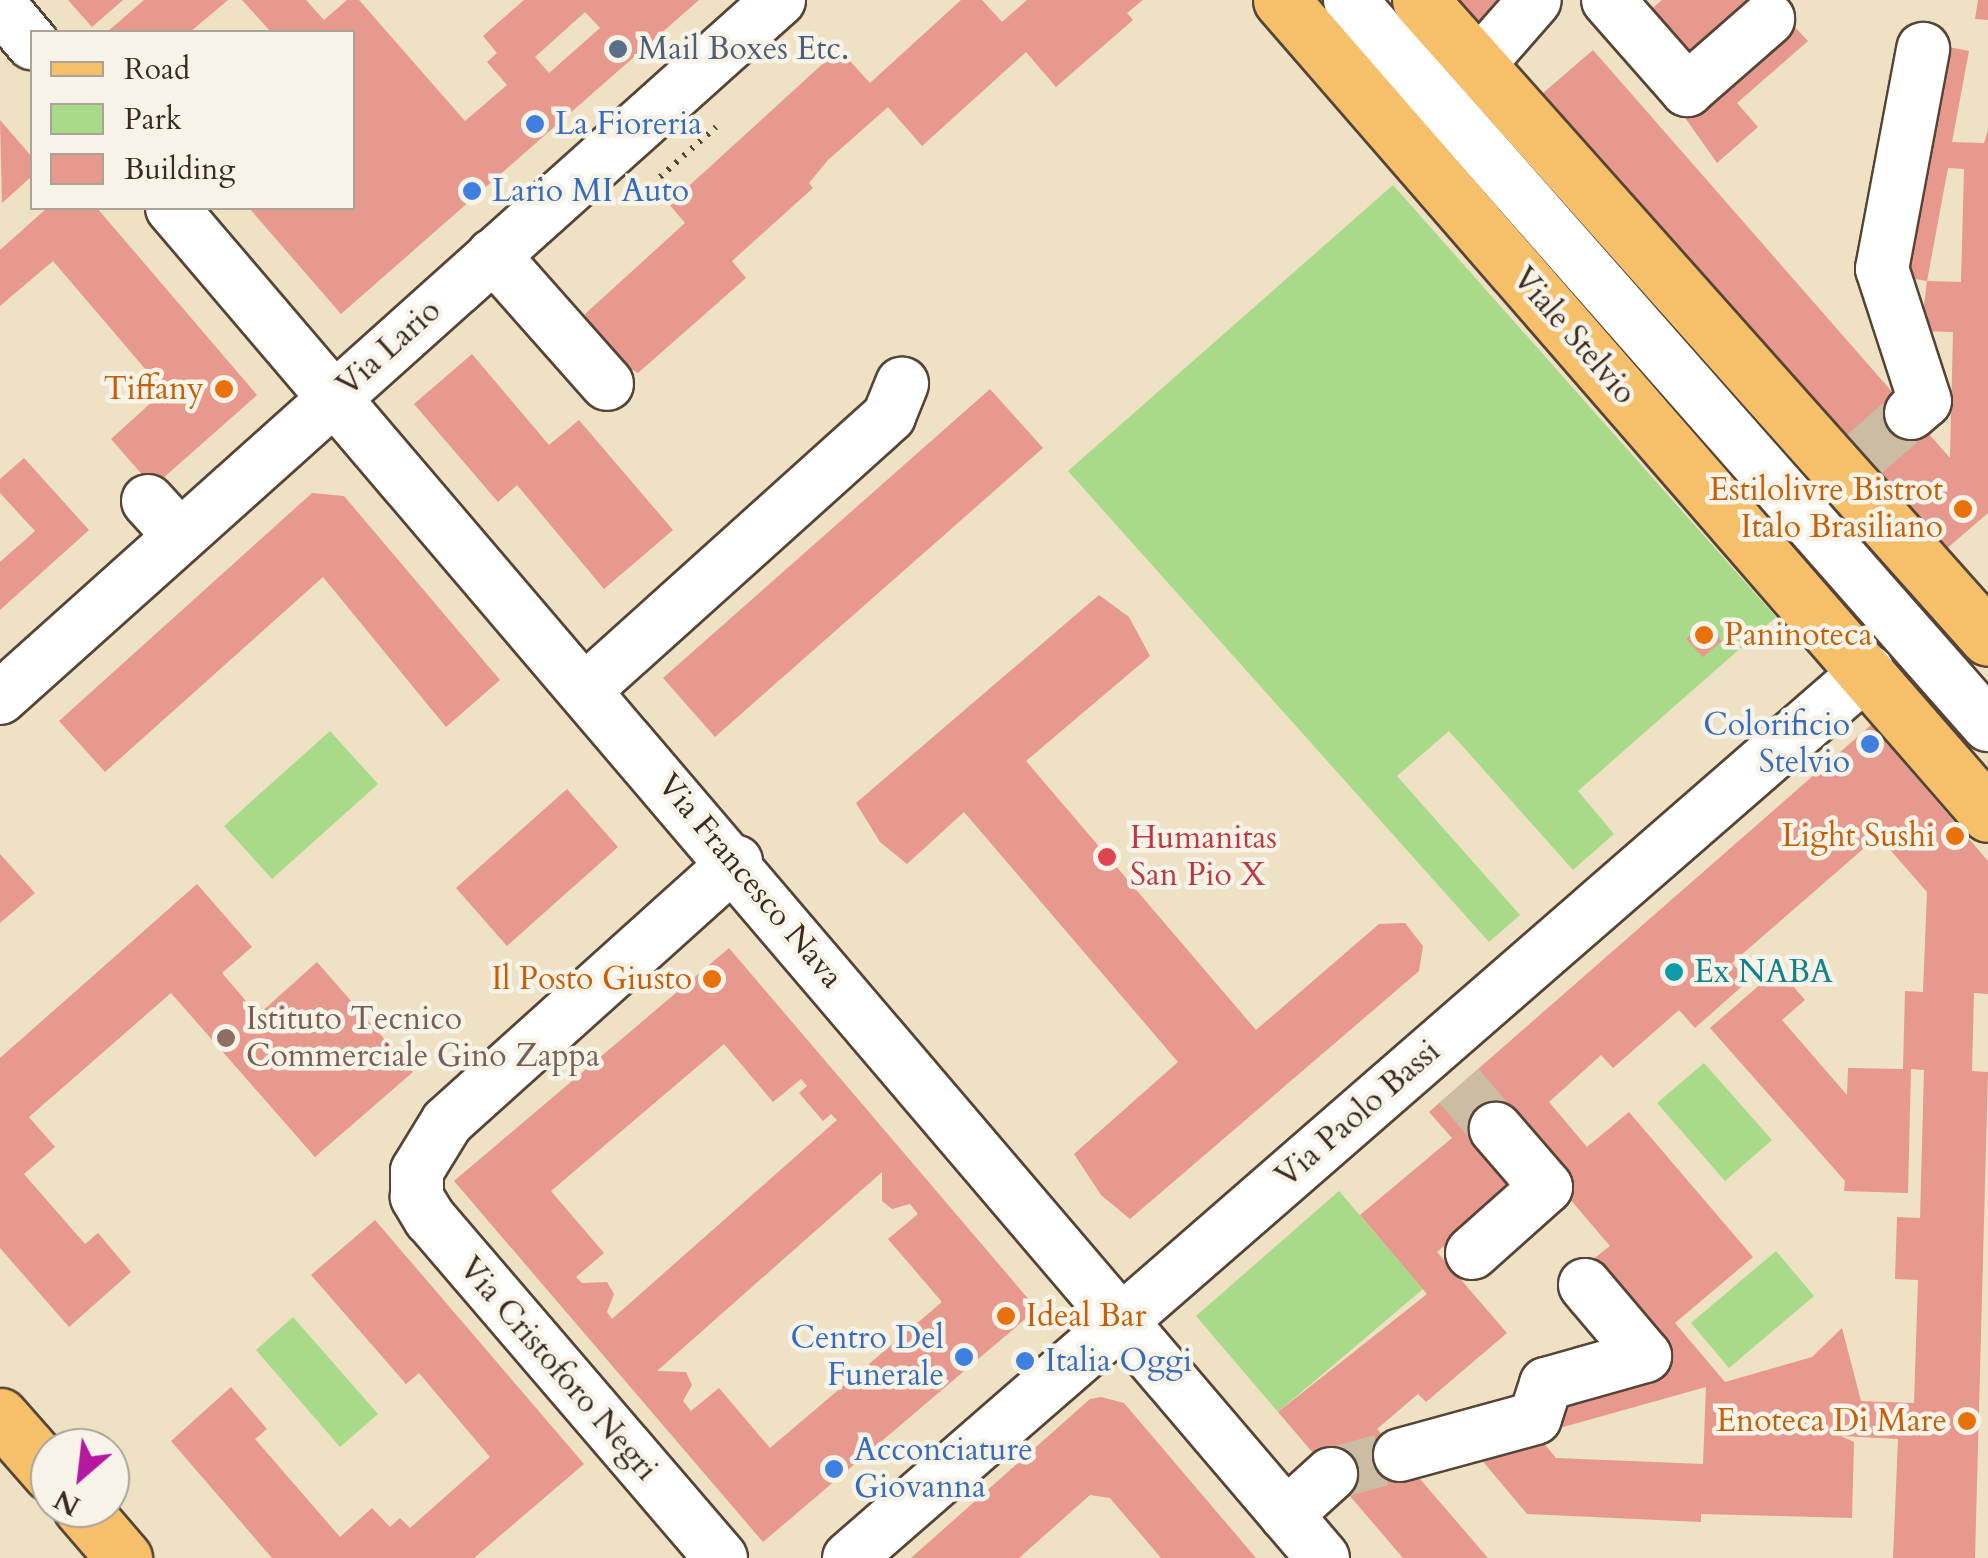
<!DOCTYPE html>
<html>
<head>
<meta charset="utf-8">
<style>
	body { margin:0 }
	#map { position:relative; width:1988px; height:1558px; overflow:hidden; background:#efe1c4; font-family:Cardo,serif }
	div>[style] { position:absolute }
	.green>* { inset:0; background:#a9da89 }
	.building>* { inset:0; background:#e6998c }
	.minor-tunnel>* { height:52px; margin-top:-26px; transform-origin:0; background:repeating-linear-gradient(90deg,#cbbca3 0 52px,transparent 0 78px) }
	.path>* { height:6px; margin-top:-3px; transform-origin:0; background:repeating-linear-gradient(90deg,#564537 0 2.5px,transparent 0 10.5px) }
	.roads { filter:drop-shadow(2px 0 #564537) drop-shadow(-2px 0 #564537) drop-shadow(0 2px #564537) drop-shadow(0 -2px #564537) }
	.minor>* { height:52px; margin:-26px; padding:0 26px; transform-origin:26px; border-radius:26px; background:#fff }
	.major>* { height:55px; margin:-27.5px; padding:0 27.5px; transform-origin:27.5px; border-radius:27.5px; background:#f6c06b }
	.dots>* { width:28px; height:28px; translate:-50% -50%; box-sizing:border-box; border:5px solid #f7f3e8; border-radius:50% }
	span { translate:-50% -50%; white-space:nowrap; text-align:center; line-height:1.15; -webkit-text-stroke:9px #f7f3e8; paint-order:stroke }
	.service-label { font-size:32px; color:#4e5e75 }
	.left { translate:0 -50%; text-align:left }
	.shop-label { font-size:32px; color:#366cbe }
	.right { translate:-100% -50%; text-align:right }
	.street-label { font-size:32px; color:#3b2a1e }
	.food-label { font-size:32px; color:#c56008 }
	.health-label { font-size:32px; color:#be3a42 }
	.culture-label { font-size:32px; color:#0d838f }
	.education-label { font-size:32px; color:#785e54 }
	.legend { position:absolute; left:30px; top:30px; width:325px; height:180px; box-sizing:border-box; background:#f7f3e8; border:2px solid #aca397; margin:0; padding:12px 18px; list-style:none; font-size:30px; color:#3b2a1e }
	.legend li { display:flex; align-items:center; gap:20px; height:50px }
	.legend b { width:50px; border:2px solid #aca397 }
	.north { position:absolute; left:30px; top:1428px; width:100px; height:100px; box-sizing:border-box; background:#f7f3e8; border:2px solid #aca397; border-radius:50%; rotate:208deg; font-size:28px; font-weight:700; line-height:40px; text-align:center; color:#3b2a1e }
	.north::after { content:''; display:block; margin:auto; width:35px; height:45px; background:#b5179e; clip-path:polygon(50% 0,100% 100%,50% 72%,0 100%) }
</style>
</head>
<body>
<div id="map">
	<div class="green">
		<div style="clip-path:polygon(1393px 185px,1776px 617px,1578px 791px,1614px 834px,1573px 870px,1449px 731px,1397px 776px,1520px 915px,1489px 942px,1068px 471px)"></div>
		<div style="clip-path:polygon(330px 731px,378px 784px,272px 879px,224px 826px)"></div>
		<div style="clip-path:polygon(1704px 1063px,1772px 1140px,1725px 1181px,1657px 1103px)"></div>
		<div style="clip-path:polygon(1339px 1191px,1423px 1289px,1278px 1412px,1196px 1316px)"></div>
		<div style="clip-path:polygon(1776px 1251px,1814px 1296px,1729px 1368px,1691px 1323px)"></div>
		<div style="clip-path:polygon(293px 1317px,378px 1414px,340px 1447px,256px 1350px)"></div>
	</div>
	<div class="building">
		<div style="clip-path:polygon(68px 0,123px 0,92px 27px)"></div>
		<div style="clip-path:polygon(144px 0,228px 0,190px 32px,107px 32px)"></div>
		<div style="clip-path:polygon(evenodd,242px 0,306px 0,324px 20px,347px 0,359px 0,465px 121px,507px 85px,487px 62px,497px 53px,483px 36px,524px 0,699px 0,341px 314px,249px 208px,352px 208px,352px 32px,271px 32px,242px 0,585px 12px,600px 28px,549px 73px,535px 57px,585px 12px)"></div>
		<div style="clip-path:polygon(961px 0,982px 0,1002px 22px,1027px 0,1143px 0,1127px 13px,1133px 20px,1056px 87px,1026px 52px,922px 146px,888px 107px,828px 160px,809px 183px,813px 188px,732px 261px,746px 278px,638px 373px,614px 359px,593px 336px,585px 314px,685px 223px,669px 204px,839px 49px,870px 83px)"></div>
		<div style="clip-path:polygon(1458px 0,1518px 0,1488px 33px)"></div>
		<div style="clip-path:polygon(1662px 0,1771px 0,1688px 74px,1640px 19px)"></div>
		<div style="clip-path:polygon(1978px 0,1988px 0,1988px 20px,1975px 19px)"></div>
		<div style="clip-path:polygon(1787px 19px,1808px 41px,1737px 103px,1758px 127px,1717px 163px,1681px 112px)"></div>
		<div style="clip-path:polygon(evenodd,1938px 45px,1969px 51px,1952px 142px,1984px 143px,1988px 129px,1988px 513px,1944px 551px,1542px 94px,1593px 50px,1950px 458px,1953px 332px,1921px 331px,1927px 281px,1898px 276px,1938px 45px,1948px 168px,1964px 169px,1961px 282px,1927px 281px,1948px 168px)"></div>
		<div style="clip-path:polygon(0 120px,32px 157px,32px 176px,2px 203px)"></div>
		<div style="clip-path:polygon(47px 208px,97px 208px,257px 395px,153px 487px,111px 439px,164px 391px,53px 261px,0 306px,0 250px)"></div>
		<div style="clip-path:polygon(472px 354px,549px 445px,579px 420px,673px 530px,604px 589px,517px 485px,498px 502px,414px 404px)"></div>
		<div style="clip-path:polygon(990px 389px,1043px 448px,715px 737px,663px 678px)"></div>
		<div style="clip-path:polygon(24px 458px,89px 530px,0 610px,0 562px,35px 531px,0 493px,0 479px)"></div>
		<div style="clip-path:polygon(312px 493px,344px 496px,500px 680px,446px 727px,323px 577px,105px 772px,59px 721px)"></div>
		<div style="clip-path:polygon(1099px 595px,1129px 617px,1150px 656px,1026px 761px,1256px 1030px,1379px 924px,1405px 923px,1423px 946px,1419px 971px,1130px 1219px,1101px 1195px,1074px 1154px,1178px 1062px,964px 812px,907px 864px,880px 842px,856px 803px)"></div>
		<div style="clip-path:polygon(1705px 621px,1722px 641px,1703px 657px,1686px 639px)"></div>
		<div style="clip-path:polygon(evenodd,1871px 725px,1988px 861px,1988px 994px,1974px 993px,1972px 1071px,1988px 1072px,1975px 1558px,1893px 1558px,1898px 1439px,1841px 1436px,1854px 1442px,1852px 1518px,1701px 1514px,1701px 1522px,1527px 1514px,1475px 1452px,1537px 1435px,1556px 1458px,1703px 1464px,1706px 1387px,1549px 1431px,1555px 1398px,1672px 1366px,1587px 1264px,1610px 1246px,1504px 1122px,1525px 1177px,1437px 1252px,1507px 1333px,1426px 1402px,1418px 1394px,1377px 1429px,1488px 1558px,1403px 1558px,1278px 1412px,1427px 1294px,1360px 1215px,1452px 1138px,1429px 1112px,1871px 725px,1878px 836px,1927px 892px,1923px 992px,1905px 991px,1903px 1069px,1848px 1068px,1847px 1095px,1782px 1020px,1805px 1000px,1778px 969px,1710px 1028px,1845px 1181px,1844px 1191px,1908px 1193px,1911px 1069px,1924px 1070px,1920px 1218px,1897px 1217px,1895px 1279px,1918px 1280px,1914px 1403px,1861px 1401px,1842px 1328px,1812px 1357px,1725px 1382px,1675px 1323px,1753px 1257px,1629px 1112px,1587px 1147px,1549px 1102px,1601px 1055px,1613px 1068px,1679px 1010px,1695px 1028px,1748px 981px,1732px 963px,1878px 836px)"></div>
		<div style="clip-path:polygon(567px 789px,618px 847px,507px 946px,456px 888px)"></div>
		<div style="clip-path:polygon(0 854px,35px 893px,0 923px)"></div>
		<div style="clip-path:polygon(197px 884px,252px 947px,222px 973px,258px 1015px,317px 962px,413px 1072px,315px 1157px,171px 993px,29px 1117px,55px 1147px,24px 1174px,85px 1244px,98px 1233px,131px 1272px,69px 1327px,0 1248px,0 1058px)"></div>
		<div style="clip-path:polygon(evenodd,729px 948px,1037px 1309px,763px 1542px,454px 1181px,729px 948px,724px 1044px,773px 1102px,801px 1079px,807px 1086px,799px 1093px,823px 1121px,831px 1114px,837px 1120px,612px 1319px,607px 1312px,614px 1294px,607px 1282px,582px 1283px,576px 1277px,604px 1253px,551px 1191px,724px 1044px,729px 948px,882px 1172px,882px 1201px,892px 1209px,910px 1204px,918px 1214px,888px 1239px,942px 1302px,770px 1448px,719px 1388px,691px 1411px,683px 1401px,692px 1385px,686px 1372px,657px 1371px,882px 1172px)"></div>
		<div style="clip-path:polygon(375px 1220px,584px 1464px,474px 1558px,272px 1558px,171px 1441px,231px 1387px,267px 1429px,255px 1439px,340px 1537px,372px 1508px,390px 1527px,400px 1518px,410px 1528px,490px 1457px,419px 1373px,406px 1384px,311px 1275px)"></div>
		<div style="clip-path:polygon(1101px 1397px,1124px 1403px,1256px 1558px,1161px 1558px,1110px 1498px,1090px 1495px,1019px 1558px,911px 1558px,1090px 1399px)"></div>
	</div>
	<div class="minor-tunnel">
		<div style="left:1861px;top:457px;width:67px;rotate:-41.3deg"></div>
		<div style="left:1459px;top:1086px;width:57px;rotate:49.3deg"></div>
		<div style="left:1331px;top:1474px;width:72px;rotate:-15.4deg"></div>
	</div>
	<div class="path">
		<div style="left:660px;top:177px;width:75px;rotate:-41.8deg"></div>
	</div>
	<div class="roads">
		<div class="minor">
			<div style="left:1350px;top:0;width:966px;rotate:48.65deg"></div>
			<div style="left:1608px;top:0;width:120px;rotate:48.7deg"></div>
			<div style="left:1687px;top:90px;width:108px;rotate:-41.2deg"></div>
			<div style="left:0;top:5px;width:50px;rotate:49.9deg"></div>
			<div style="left:1478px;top:65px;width:86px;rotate:-48.8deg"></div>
			<div style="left:172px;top:208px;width:1774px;rotate:49.55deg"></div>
			<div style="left:493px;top:255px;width:172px;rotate:48.5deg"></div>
			<div style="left:1911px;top:413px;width:18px;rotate:-41deg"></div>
			<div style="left:1925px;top:401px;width:139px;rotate:-108deg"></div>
			<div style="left:1882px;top:269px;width:224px;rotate:-79.4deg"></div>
			<div style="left:148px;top:501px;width:47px;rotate:47.6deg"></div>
			<div style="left:586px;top:689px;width:408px;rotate:-42deg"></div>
			<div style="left:889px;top:416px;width:35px;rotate:-68deg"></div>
			<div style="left:0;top:698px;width:1046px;rotate:-41.86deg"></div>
			<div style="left:1472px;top:1253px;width:99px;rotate:-41.7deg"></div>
			<div style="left:1546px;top:1187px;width:77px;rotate:-130.8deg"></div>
			<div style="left:1400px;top:1455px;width:140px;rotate:-15.3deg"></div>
			<div style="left:1535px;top:1418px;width:36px;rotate:-72deg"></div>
			<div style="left:1546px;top:1384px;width:103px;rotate:-15.8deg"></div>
			<div style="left:1645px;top:1356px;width:93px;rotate:-130.2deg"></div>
			<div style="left:1286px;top:1515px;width:61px;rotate:-42.3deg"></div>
			<div style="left:721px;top:1558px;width:447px;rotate:-130.6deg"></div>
			<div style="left:430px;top:1219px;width:26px;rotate:-121deg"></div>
			<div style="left:417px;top:1197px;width:26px;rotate:-90deg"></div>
			<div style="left:417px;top:1171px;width:57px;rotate:-58.5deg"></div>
			<div style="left:447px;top:1122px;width:389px;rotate:-42deg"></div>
			<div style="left:849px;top:1558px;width:1351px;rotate:-41.04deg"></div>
		</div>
		<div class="major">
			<div style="left:1281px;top:0;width:1078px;rotate:49.02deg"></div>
			<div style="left:1420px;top:0;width:854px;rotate:48.32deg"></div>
			<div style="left:0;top:1416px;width:76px;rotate:48.7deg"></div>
			<div style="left:81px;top:1508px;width:66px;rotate:49.3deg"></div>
		</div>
	</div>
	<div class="dots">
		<div style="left:618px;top:49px;background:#5c6f8a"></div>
		<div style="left:535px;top:124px;background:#3f7fe0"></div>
		<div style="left:472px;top:191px;background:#3f7fe0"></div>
		<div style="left:224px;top:389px;background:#e8710a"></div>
		<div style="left:1963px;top:509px;background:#e8710a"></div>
		<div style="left:1704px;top:635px;background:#e8710a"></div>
		<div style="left:1870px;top:744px;background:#3f7fe0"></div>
		<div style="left:1955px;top:836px;background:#e8710a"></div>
		<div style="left:1107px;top:857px;background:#e0444e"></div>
		<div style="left:1674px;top:972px;background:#0f9aa8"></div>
		<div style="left:712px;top:979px;background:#e8710a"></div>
		<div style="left:226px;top:1038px;background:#8d6e63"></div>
		<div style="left:1006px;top:1316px;background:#e8710a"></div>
		<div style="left:964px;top:1357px;background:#3f7fe0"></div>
		<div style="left:1025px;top:1361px;background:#3f7fe0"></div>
		<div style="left:1967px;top:1421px;background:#e8710a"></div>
		<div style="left:834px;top:1469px;background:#3f7fe0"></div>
	</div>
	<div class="service-label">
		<span class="left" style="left:638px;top:49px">Mail Boxes Etc.</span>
	</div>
	<div class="shop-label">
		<span class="left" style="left:555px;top:124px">La Fioreria</span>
		<span class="left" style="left:492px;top:191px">Lario MI Auto</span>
		<span class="right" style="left:1850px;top:744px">Colorificio<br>Stelvio</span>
		<span class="right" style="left:944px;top:1357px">Centro Del<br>Funerale</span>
		<span class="left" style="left:1045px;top:1361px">Italia Oggi</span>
		<span class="left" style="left:854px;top:1469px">Acconciature<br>Giovanna</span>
	</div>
	<div class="street-label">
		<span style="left:1574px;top:336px;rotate:49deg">Viale Stelvio</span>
		<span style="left:389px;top:348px;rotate:-42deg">Via Lario</span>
		<span style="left:750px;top:881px;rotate:50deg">Via Francesco Nava</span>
		<span style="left:1358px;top:1114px;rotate:-41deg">Via Paolo Bassi</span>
		<span style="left:558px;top:1369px;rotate:49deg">Via Cristoforo Negri</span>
	</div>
	<div class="food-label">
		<span class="right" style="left:204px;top:389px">Tiffany</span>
		<span class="right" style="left:1943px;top:509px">Estilolivre Bistrot<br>Italo Brasiliano</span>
		<span class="left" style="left:1724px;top:635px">Paninoteca</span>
		<span class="right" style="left:1935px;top:836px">Light Sushi</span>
		<span class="right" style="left:692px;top:979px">Il Posto Giusto</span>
		<span class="left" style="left:1026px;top:1316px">Ideal Bar</span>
		<span class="right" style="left:1947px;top:1421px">Enoteca Di Mare</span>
	</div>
	<div class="health-label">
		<span class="left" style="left:1130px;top:857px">Humanitas<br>San Pio X</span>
	</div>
	<div class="culture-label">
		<span class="left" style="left:1694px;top:972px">Ex NABA</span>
	</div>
	<div class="education-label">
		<span class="left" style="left:246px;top:1038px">Istituto Tecnico<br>Commerciale Gino Zappa</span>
	</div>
	<ul class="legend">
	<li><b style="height:12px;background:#f6c06b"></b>Road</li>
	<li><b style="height:28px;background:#a9da89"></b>Park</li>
	<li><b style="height:28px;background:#e6998c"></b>Building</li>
	</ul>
	<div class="north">N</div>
</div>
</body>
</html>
